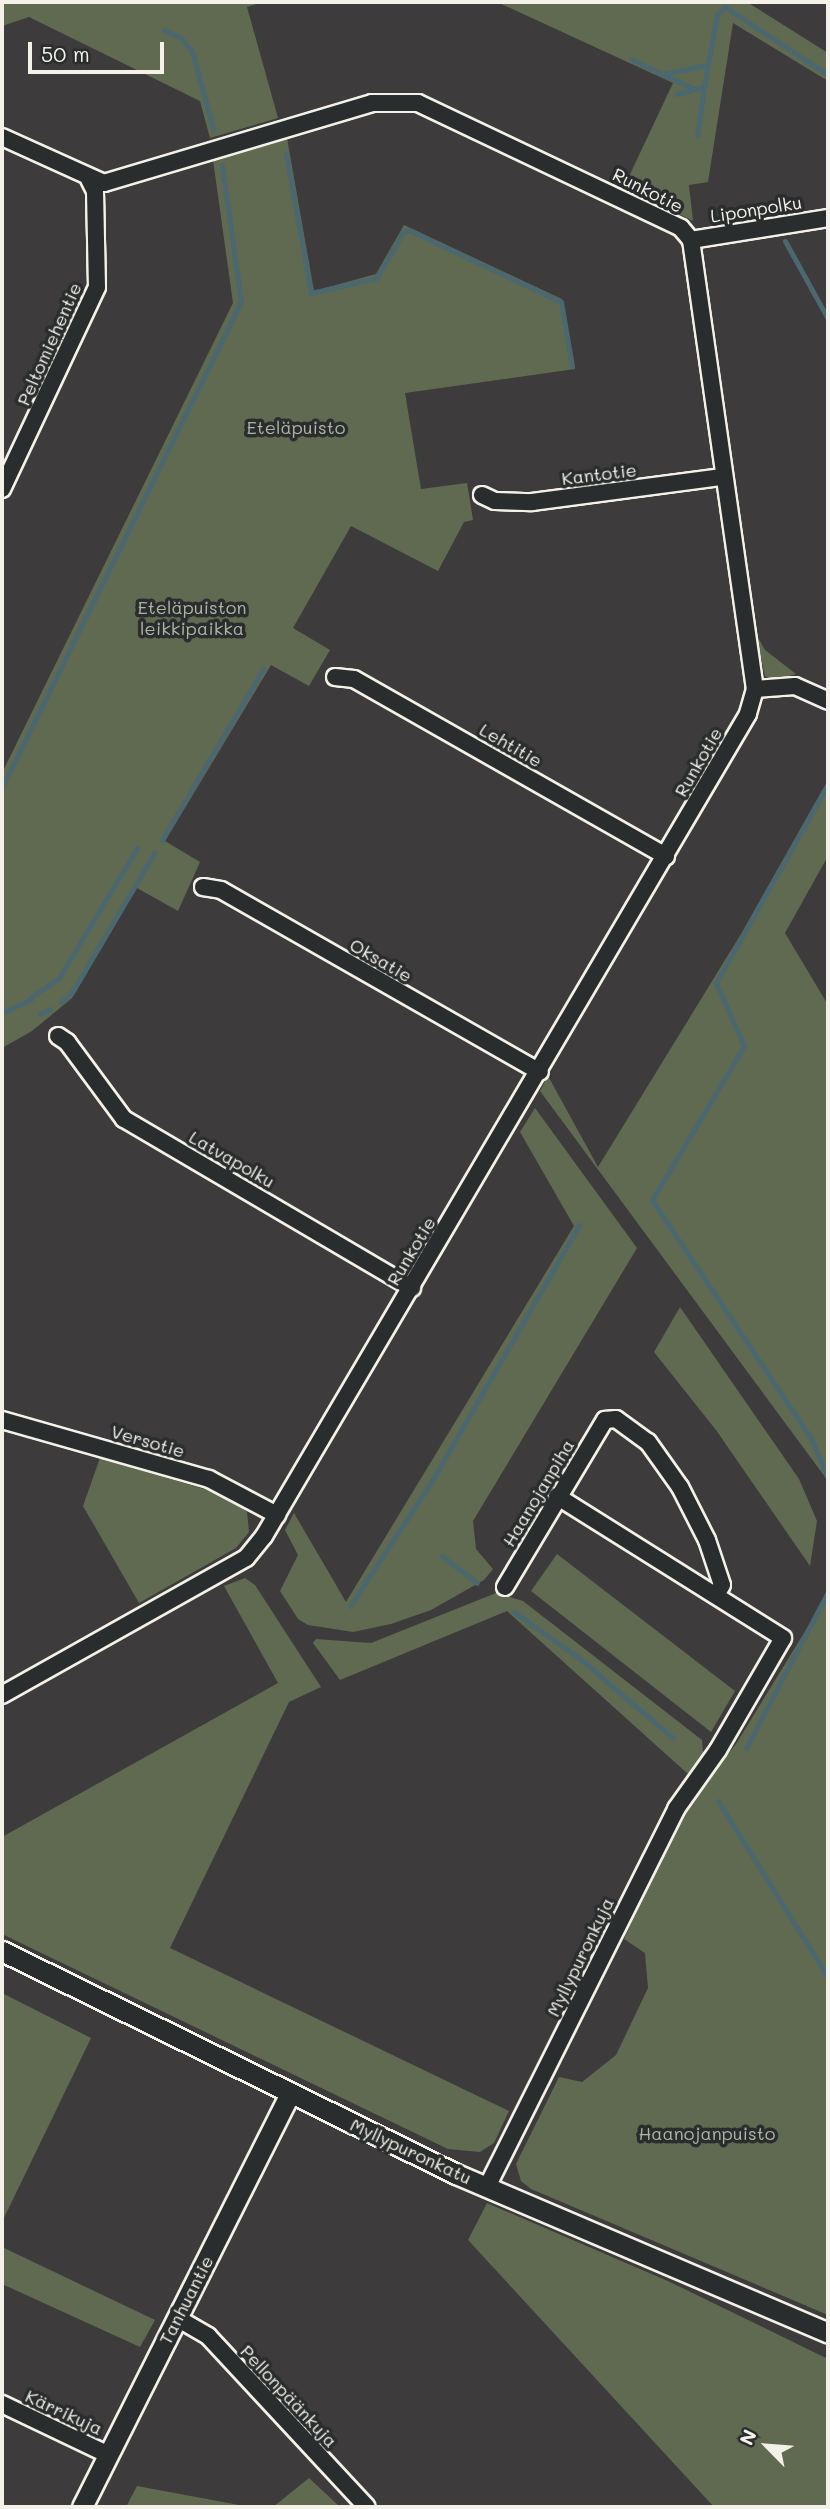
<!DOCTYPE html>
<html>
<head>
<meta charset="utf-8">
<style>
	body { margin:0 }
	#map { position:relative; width:830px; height:2509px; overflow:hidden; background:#3e3b3c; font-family:Mali,sans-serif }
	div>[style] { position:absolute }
	.green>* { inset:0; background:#606a51 }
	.stream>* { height:5px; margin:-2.5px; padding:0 2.5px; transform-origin:2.5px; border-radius:2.5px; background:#4b676f }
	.roads { filter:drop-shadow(2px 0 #f4f1e8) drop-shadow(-2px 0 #f4f1e8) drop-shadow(0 2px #f4f1e8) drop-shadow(0 -2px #f4f1e8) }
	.minor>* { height:16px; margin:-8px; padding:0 8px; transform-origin:8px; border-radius:8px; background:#2a2d2e }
	.tertiary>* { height:19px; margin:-9.5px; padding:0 9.5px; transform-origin:9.5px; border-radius:9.5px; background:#2a2d2e }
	span { translate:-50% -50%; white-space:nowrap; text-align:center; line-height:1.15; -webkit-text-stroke:7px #2a2d2e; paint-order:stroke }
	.street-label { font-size:18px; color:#f4f1e8 }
	.park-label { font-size:18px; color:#b1b4a4 }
	.frame { position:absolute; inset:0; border:4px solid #f4f1e8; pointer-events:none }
	.north { position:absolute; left:732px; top:2411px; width:70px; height:70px; -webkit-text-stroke:5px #2a2d2e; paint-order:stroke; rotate:295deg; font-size:19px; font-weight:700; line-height:28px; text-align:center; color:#f4f1e8 }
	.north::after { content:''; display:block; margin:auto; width:24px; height:32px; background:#f4f1e8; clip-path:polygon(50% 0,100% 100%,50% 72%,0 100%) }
	.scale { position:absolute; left:28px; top:42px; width:136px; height:32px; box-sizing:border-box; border:4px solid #f4f1e8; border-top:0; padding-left:9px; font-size:21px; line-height:24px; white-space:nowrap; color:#f4f1e8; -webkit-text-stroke:5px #2a2d2e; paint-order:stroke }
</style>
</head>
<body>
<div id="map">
	<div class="green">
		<div style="clip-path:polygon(2px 2px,263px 2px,247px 7px,278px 118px,210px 138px,200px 101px,29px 17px,2px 26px)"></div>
		<div style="clip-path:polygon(497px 2px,747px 2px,828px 53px,828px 81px,733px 23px,708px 182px,689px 185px,693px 221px,624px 187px,673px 83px)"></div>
		<div style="clip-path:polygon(287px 138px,314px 291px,376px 274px,404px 225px,562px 299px,575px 369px,405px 393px,421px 489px,467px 483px,473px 520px,464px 522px,438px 571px,351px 526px,293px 628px,330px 650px,309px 686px,271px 665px,165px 841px,200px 862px,178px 911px,137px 888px,72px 998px,32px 1031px,2px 1048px,2px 773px,233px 303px,213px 160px)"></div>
		<div style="clip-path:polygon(756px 634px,765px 650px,796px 674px,774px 680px,765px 676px)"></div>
		<div style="clip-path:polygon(828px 780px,828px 856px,785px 933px,828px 1005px,828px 1481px,540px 1091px,548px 1076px,598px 1167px,741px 934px)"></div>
		<div style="clip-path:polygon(535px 1108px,637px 1248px,473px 1521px,476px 1549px,493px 1569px,484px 1580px,431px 1610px,391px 1624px,353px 1632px,308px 1625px,298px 1619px,280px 1591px,298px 1555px,285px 1530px,294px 1513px,346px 1602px,574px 1226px,520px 1132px)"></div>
		<div style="clip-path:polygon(680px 1307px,799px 1479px,817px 1521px,810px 1566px,716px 1430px,654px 1352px)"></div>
		<div style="clip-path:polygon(100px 1458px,224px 1495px,247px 1512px,249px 1532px,236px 1548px,139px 1603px,83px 1506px)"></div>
		<div style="clip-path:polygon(557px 1554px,735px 1691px,711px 1732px,531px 1591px)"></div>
		<div style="clip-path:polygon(245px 1578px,255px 1585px,321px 1687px,289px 1702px,170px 1948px,509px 2111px,494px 2143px,480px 2152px,448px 2149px,2px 1934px,2px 1837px,278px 1683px,224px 1586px)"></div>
		<div style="clip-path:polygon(496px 1593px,523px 1601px,702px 1740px,703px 1753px,693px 1769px,688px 1774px,507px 1611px,340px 1680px,313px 1643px,316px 1639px,371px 1643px)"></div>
		<div style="clip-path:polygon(828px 1594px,828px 2315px,531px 2189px,521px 2181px,516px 2164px,559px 2077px,582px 2082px,616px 2055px,648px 1988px,645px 1953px,624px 1939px,683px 1811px,736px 1744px)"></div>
		<div style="clip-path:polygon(2px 1993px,91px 2038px,2px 2222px)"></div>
		<div style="clip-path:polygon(487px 2203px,670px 2282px,828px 2359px,828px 2507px,714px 2507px,468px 2240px)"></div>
		<div style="clip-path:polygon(2px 2247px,155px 2320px,140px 2347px,2px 2284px)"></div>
		<div style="clip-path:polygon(309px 2478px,340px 2507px,273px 2507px)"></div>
		<div style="clip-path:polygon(137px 2486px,250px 2507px,126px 2507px)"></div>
	</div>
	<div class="stream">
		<div style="left:164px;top:30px;width:19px;rotate:25deg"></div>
		<div style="left:181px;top:38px;width:17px;rotate:50deg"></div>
		<div style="left:192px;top:51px;width:81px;rotate:74.9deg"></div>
		<div style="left:631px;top:59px;width:34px;rotate:26deg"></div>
		<div style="left:662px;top:74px;width:47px;rotate:-11.1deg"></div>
		<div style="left:662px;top:74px;width:35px;rotate:25deg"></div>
		<div style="left:677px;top:94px;width:28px;rotate:-15deg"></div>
		<div style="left:704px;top:87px;width:74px;rotate:-79.9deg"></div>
		<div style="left:717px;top:14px;width:11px;rotate:-41deg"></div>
		<div style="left:725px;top:7px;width:123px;rotate:33.4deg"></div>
		<div style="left:697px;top:136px;width:49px;rotate:-81.9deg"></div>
		<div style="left:286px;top:153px;width:142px;rotate:79.9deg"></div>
		<div style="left:311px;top:293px;width:68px;rotate:-12.8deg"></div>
		<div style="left:377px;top:278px;width:53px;rotate:-60.5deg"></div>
		<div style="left:403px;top:232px;width:6px;rotate:-18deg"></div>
		<div style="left:409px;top:230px;width:168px;rotate:25.3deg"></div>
		<div style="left:561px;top:302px;width:65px;rotate:80.2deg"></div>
		<div style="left:785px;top:241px;width:89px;rotate:61.1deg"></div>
		<div style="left:828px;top:784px;width:228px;rotate:119.4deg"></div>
		<div style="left:716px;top:983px;width:69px;rotate:66deg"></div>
		<div style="left:744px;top:1046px;width:179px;rotate:120.9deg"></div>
		<div style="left:652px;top:1200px;width:286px;rotate:56.3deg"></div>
		<div style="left:811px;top:1438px;width:43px;rotate:67deg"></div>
		<div style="left:2px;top:787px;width:541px;rotate:-63.77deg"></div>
		<div style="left:241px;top:302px;width:138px;rotate:-97.9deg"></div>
		<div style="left:162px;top:840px;width:199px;rotate:-59.4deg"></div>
		<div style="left:31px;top:997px;width:34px;rotate:-34deg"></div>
		<div style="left:59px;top:978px;width:152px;rotate:-59deg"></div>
		<div style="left:61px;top:1002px;width:13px;rotate:-39deg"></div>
		<div style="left:71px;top:994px;width:164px;rotate:-59.5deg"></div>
		<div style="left:2px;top:1013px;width:33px;rotate:-25deg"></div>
		<div style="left:40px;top:1014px;width:11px;rotate:-27deg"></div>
		<div style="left:442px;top:1556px;width:44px;rotate:37.6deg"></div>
		<div style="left:350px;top:1606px;width:152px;rotate:-56.8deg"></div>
		<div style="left:433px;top:1479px;width:293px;rotate:-60.1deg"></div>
		<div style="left:514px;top:1612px;width:80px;rotate:35.3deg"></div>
		<div style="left:579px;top:1658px;width:123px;rotate:40.4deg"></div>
		<div style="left:746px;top:1748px;width:176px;rotate:-62.3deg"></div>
		<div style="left:718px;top:1801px;width:208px;rotate:58deg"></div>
	</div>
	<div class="roads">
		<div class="minor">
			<div style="left:2px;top:137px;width:112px;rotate:24.3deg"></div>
			<div style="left:104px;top:183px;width:280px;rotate:-16.6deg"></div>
			<div style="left:372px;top:103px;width:46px"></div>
			<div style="left:418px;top:103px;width:291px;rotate:25.4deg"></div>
			<div style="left:681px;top:228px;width:16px;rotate:50deg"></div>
			<div style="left:691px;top:240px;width:454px;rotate:81.9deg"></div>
			<div style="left:755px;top:689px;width:26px;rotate:106deg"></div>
			<div style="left:748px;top:714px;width:954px;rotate:120.49deg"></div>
			<div style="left:264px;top:1536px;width:28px;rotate:129deg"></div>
			<div style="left:246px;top:1558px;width:280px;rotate:150.7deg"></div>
			<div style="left:691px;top:240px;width:139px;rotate:-9.1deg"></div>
			<div style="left:2px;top:489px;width:223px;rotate:-64.8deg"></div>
			<div style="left:97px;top:287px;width:96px;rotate:-91.2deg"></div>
			<div style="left:95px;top:191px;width:13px;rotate:-117deg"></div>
			<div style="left:482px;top:495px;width:14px;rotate:25deg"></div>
			<div style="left:495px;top:501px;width:37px;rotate:2deg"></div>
			<div style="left:532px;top:502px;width:192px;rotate:-7.5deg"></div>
			<div style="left:335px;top:677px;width:19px;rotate:6deg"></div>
			<div style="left:354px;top:679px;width:359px;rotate:29.6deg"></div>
			<div style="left:755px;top:689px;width:40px;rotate:-4.3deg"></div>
			<div style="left:795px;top:686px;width:36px;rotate:24deg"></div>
			<div style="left:203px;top:887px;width:18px;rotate:9deg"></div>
			<div style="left:221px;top:890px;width:367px;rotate:29.7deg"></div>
			<div style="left:58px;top:1036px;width:11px;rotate:34deg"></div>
			<div style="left:67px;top:1042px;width:96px;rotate:53.5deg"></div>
			<div style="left:124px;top:1119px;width:334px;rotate:30.4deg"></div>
			<div style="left:2px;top:1420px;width:215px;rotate:15.9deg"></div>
			<div style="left:209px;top:1479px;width:77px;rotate:27.9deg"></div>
			<div style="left:505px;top:1587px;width:195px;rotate:-59.1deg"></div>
			<div style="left:605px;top:1420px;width:11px;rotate:-5deg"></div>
			<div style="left:616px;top:1419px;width:39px;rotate:36deg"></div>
			<div style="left:648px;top:1442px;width:55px;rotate:54.6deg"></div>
			<div style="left:680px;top:1487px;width:59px;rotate:63deg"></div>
			<div style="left:707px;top:1540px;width:47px;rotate:71.6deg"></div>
			<div style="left:722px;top:1585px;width:12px;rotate:121deg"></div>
			<div style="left:487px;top:2187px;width:423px;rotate:-63.4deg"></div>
			<div style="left:676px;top:1809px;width:72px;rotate:-54.6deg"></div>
			<div style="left:718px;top:1750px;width:129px;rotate:-59.9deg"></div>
			<div style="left:783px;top:1638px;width:267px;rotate:-147.9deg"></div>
			<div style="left:177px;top:2318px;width:36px;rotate:30deg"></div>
			<div style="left:208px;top:2336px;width:233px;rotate:47.1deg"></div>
			<div style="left:2px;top:2404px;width:119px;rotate:25.5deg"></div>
		</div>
		<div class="tertiary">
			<div style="left:2px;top:1951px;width:506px;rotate:26.16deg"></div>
			<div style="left:456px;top:2174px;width:405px;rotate:23.1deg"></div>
			<div style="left:82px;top:2507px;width:462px;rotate:-63.3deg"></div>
		</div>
	</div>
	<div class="street-label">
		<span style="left:648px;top:190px;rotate:27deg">Runkotie</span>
		<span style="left:756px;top:209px;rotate:-9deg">Liponpolku</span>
		<span style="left:49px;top:344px;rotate:-66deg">Peltomiehentie</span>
		<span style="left:599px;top:474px;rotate:-7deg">Kantotie</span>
		<span style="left:511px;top:745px;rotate:30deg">Lehtitie</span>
		<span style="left:698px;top:762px;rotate:-60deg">Runkotie</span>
		<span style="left:381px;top:960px;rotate:30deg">Oksatie</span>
		<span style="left:232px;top:1159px;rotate:30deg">Latvapolku</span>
		<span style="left:411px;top:1251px;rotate:-59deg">Runkotie</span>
		<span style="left:148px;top:1441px;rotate:16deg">Versotie</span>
		<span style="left:538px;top:1493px;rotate:-59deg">Haanojanpiha</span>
		<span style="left:580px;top:1957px;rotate:-64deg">Myllypuronkuja</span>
		<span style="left:411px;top:2151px;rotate:25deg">Myllypuronkatu</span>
		<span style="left:186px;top:2300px;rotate:-63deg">Tanhuantie</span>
		<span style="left:289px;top:2396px;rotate:47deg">Pellonpäänkuja</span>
		<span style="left:64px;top:2412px;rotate:25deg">Kärrikuja</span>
	</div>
	<div class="park-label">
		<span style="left:296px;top:427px">Eteläpuisto</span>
		<span style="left:192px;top:618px">Eteläpuiston<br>leikkipaikka</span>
		<span style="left:707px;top:2133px">Haanojanpuisto</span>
	</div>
	<div class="frame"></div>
	<div class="north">N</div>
	<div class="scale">50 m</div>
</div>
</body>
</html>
